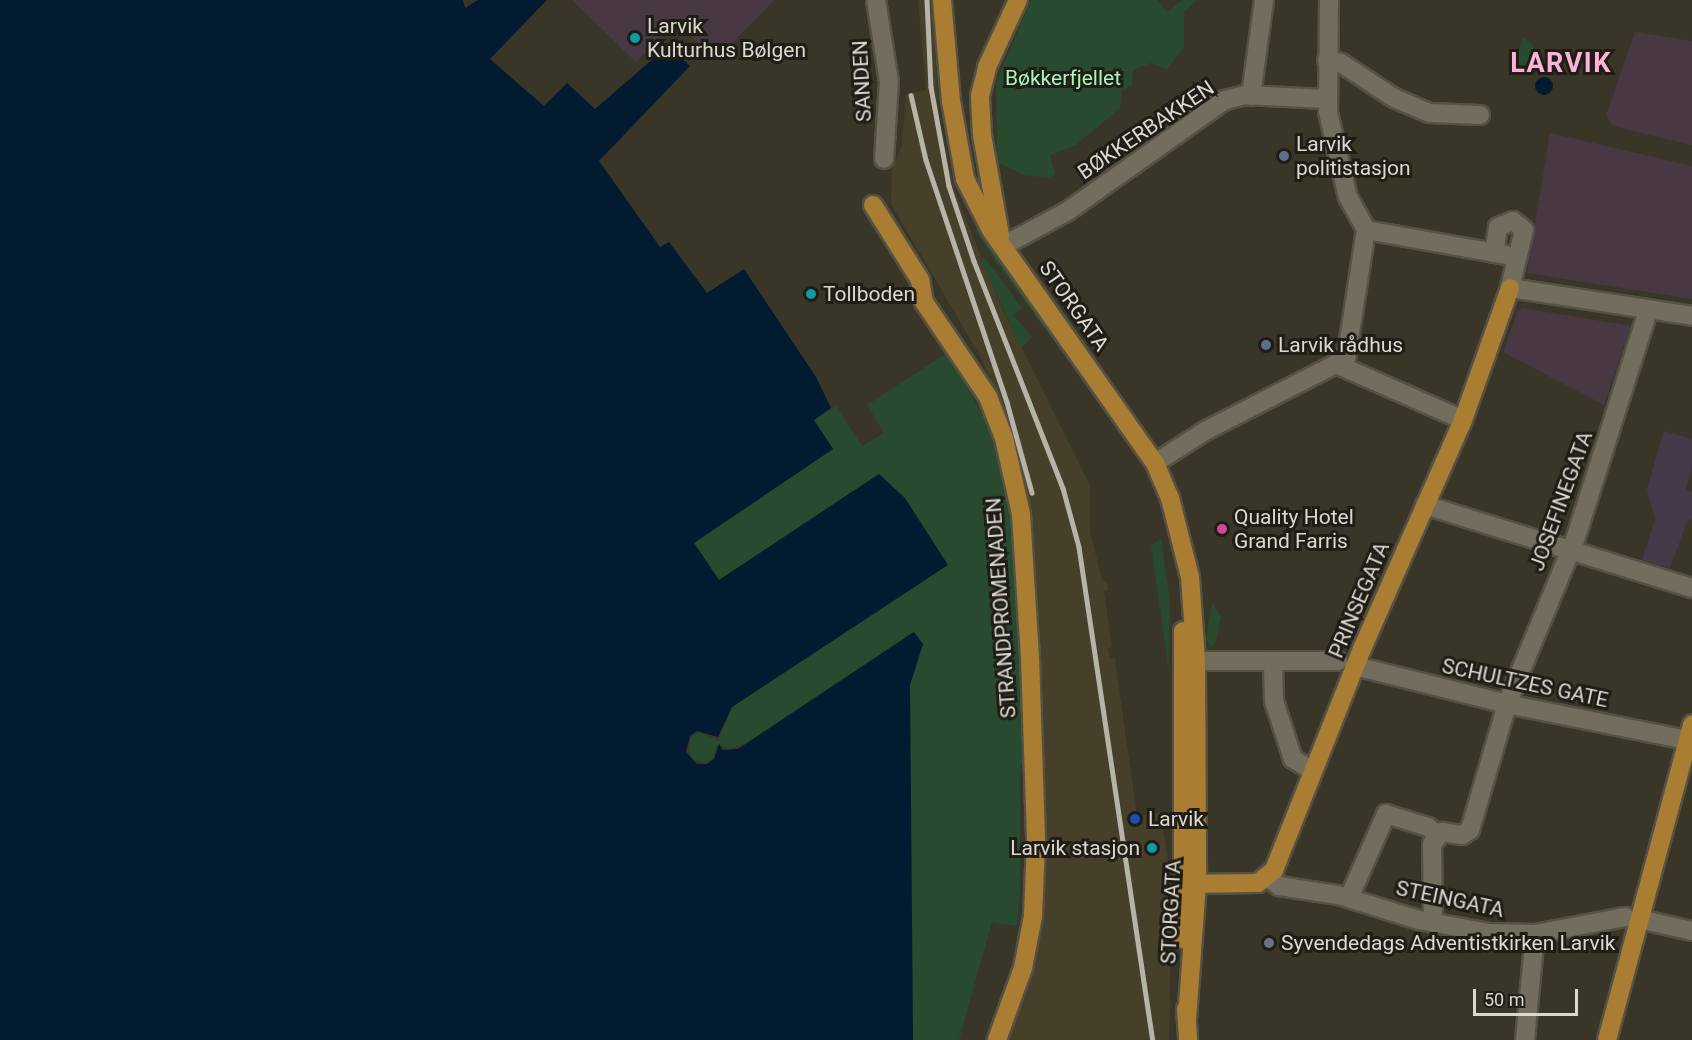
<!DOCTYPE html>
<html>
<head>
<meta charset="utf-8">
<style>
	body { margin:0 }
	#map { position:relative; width:1692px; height:1040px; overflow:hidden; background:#3a3627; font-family:Roboto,sans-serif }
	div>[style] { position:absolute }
	.commercial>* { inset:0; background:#483844 }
	.built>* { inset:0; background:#463f2a }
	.education>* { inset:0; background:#443948 }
	.green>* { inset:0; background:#284a2f }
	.water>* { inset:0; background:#021b30 }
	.round { border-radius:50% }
	.roads { filter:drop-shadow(2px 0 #555145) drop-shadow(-2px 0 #555145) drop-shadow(0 2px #555145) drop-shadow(0 -2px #555145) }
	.minor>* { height:18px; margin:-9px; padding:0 9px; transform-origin:9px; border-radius:9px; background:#726d5d }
	.major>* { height:18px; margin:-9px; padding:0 9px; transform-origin:9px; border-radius:9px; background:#aa7e32 }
	.rail>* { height:4.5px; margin:-2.25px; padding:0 2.25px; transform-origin:2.25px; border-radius:2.25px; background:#b6b3a9 }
	.dots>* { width:16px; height:16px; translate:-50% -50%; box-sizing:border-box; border:3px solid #1f1d16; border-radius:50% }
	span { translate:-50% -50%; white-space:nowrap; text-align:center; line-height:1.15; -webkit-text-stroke:6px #1f1d16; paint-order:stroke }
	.poi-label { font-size:21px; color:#dbd8cf }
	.left { translate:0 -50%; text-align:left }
	.right { translate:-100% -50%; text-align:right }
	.park-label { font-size:21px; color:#a6f6b5 }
	.street-label { font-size:21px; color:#dbd8cf }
	.district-label { font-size:27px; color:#feb2d8; font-weight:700; letter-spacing:1.5px }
	.scale { position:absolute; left:1473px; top:989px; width:105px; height:27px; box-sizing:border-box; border:3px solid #dbd8cf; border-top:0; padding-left:8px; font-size:18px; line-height:21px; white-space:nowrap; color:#dbd8cf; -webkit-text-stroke:4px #1f1d16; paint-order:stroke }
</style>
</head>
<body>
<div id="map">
	<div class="commercial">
		<div style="clip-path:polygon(572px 0,774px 0,716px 60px,675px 21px,636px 62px)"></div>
		<div style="clip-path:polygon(1635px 32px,1692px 41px,1692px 145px,1613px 126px,1606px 115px)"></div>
		<div style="clip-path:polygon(1550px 133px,1692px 166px,1692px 299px,1527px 273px)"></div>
		<div style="clip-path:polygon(1523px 308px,1631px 326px,1604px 405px,1503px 352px,1518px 311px)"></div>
	</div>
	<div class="built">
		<div style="clip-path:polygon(918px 0,932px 0,939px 117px,956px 194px,1001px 306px,1090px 485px,1090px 531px,1102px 580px,1107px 581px,1108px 590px,1104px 591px,1112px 647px,1108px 648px,1110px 659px,1115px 659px,1137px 816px,1160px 813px,1169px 864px,1172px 892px,1169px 1040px,1007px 1040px,1036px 952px,1045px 905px,1039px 630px,1022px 479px,1001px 402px,979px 354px,891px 204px,892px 170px,902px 145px,906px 94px,926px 90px)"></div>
	</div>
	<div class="education">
		<div style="clip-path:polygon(1664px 431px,1692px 439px,1692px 467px,1686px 490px,1692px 492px,1692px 519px,1687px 522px,1670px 568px,1642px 560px,1655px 519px,1647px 489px)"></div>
	</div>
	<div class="green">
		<div style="clip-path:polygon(1031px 0,1157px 0,1167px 12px,1183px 0,1197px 0,1184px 12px,1184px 47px,1167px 69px,1151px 63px,1133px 70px,1132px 86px,1122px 90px,1120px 108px,1076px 145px,1050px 155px,1055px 174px,1048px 178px,1024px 175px,997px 162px,996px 83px)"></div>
		<div style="clip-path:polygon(1522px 37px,1532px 44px,1535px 55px,1534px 68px,1522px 74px,1517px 60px)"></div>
		<div style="clip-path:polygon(978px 225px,988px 240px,1069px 354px,1059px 348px,995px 261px,976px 231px)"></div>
		<div style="clip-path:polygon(980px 257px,987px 260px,1022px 308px,1013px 315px,1032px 337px,1021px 348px)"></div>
		<div style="clip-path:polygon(950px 355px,985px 420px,1006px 479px,1020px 618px,1025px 757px,1020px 767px,1020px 893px,1017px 926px,992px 922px,959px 1040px,913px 1040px,910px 685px,923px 644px,913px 632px,745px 744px,729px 749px,717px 745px,713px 758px,707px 762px,692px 760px,688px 749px,691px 737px,700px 732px,718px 741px,732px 707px,947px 565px,879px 474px,719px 580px,694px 542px,833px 449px,813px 420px,836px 406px,862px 446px,884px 433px,867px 405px,942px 356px)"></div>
		<div style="clip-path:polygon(1161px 538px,1170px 601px,1169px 671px,1151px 546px)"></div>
		<div style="clip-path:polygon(1212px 602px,1221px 616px,1216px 642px,1211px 647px,1206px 640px)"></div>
	</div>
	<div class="water">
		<div style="clip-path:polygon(0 0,463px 0,465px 8px,478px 0,547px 0,490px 59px,544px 106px,567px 83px,595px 109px,668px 46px,690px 66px,599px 161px,660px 247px,669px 242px,707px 293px,744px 269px,816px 377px,831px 408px,814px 420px,833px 449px,694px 543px,719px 580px,879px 474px,905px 498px,948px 565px,732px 707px,718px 737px,697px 731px,690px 736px,686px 752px,697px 764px,707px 764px,714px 759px,719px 744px,723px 750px,738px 749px,914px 632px,923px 644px,910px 685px,913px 1040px,0 1040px)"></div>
		<div class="round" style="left:1535px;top:77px;width:18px;height:18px"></div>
	</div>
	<div class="roads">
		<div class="minor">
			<div style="left:876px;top:0;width:83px;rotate:81deg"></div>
			<div style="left:889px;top:82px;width:77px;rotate:93.7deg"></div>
			<div style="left:1329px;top:0;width:112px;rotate:90.5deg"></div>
			<div style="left:1328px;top:112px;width:87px;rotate:76.8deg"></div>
			<div style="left:1348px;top:197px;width:38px;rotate:61deg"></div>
			<div style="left:1366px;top:230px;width:137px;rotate:98.8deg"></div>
			<div style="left:1327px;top:60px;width:14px;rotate:12deg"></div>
			<div style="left:1341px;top:63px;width:64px;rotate:33.4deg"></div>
			<div style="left:1394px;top:98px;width:39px;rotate:23deg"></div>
			<div style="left:1430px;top:113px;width:50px;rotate:2.3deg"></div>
			<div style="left:1251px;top:96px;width:97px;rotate:-82.3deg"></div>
			<div style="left:1366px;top:230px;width:142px;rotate:10.1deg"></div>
			<div style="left:1003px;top:246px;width:74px;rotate:-28.3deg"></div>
			<div style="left:1068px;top:211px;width:192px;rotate:-35.3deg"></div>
			<div style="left:1225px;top:100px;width:21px;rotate:-14deg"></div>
			<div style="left:1245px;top:95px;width:81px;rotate:2.8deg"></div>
			<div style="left:1494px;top:253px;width:26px;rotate:-81deg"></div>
			<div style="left:1498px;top:227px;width:16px;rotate:-22deg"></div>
			<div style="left:1513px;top:221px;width:14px;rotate:39deg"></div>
			<div style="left:1524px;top:230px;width:60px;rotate:103.6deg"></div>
			<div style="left:1510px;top:288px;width:184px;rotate:8.7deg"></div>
			<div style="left:1155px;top:463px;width:59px;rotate:-32.6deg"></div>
			<div style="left:1205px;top:431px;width:147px;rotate:-27.1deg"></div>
			<div style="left:1336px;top:364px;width:139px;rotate:23.8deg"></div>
			<div style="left:1425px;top:505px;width:280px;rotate:17.3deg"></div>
			<div style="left:1183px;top:661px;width:90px"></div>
			<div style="left:1273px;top:661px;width:40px;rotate:88.6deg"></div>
			<div style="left:1274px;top:701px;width:61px;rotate:71.9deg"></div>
			<div style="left:1293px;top:759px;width:23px;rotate:31deg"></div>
			<div style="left:1273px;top:661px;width:65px"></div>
			<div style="left:1355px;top:666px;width:157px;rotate:14deg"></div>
			<div style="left:1507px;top:704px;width:184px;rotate:11.3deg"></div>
			<div style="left:1269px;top:878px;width:13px;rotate:39deg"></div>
			<div style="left:1279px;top:886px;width:60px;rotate:8.7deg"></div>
			<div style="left:1338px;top:895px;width:85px;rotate:17.2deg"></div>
			<div style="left:1419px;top:920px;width:72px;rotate:10.4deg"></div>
			<div style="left:1490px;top:933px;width:45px;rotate:1.3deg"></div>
			<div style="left:1535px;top:934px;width:92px;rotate:-10.7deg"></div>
			<div style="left:1349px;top:898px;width:92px;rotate:-66.2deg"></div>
			<div style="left:1386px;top:814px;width:44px;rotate:17.2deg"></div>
			<div style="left:1428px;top:827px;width:11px;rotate:41deg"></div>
			<div style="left:1639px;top:919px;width:54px;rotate:12.8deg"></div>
			<div style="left:1433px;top:923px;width:79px;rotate:-90.7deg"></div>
			<div style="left:1432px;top:844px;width:16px;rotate:-50deg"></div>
			<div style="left:1442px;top:832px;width:20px;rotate:9deg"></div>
			<div style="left:1462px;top:835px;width:9px;rotate:-32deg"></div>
			<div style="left:1470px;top:830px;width:131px;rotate:-73.6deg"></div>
			<div style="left:1507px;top:704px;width:178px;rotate:-67.5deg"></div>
			<div style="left:1575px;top:540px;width:240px;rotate:-72.3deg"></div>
			<div style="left:1525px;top:1040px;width:106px;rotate:-84.6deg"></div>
		</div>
		<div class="major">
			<div style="left:942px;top:0;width:101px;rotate:84.9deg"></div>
			<div style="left:951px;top:101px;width:79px;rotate:79.8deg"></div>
			<div style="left:965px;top:179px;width:57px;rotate:63deg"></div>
			<div style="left:991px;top:230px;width:285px;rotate:54.9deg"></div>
			<div style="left:1155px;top:463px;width:38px;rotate:67deg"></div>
			<div style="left:1170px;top:498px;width:81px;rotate:75.8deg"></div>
			<div style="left:1190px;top:577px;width:84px;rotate:85.9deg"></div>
			<div style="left:1196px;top:661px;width:222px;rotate:89.7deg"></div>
			<div style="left:1197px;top:883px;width:135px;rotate:94.2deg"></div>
			<div style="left:873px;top:205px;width:89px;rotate:57.9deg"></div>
			<div style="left:920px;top:280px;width:22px;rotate:80deg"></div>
			<div style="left:924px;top:302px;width:115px;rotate:56deg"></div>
			<div style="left:988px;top:397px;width:44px;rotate:68.7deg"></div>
			<div style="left:1004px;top:438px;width:78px;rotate:77.4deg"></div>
			<div style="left:1021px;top:514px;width:143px;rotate:86.4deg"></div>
			<div style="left:1030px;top:657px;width:185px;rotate:88.1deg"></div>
			<div style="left:1036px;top:842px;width:74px;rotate:92.3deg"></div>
			<div style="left:1033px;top:916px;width:53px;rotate:100.9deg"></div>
			<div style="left:1023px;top:968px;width:77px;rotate:109.9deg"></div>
			<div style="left:1000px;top:235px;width:102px;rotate:-100.2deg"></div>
			<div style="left:982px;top:135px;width:39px;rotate:-93deg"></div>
			<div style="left:980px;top:96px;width:30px;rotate:-76deg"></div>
			<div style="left:987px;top:67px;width:74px;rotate:-65.2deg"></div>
			<div style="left:1182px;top:884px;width:76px;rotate:-0.8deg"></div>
			<div style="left:1258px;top:883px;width:21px;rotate:-39deg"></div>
			<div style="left:1274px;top:870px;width:238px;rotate:-68.3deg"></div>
			<div style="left:1362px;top:649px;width:250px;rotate:-66.2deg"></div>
			<div style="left:1463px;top:420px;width:140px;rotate:-70.4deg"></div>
			<div style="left:1183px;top:939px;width:308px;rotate:-90deg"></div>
			<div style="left:1186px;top:1009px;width:31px;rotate:86deg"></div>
			<div style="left:1607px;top:1040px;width:327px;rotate:-74.9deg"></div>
		</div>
	</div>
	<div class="rail">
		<div style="left:927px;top:0;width:87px;rotate:87.4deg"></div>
		<div style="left:931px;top:87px;width:101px;rotate:79.7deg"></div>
		<div style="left:949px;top:186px;width:79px;rotate:71.6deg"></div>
		<div style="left:974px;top:261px;width:244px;rotate:68.6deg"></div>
		<div style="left:1063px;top:488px;width:61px;rotate:74.8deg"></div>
		<div style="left:1079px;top:547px;width:499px;rotate:81.5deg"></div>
		<div style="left:911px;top:95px;width:67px;rotate:77deg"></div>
		<div style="left:926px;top:160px;width:255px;rotate:71.5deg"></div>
		<div style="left:1007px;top:402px;width:94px;rotate:74.6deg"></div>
	</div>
	<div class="dots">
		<div style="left:635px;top:38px;background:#0f9aa8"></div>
		<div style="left:1284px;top:156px;background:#5c6f8a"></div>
		<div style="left:811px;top:294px;background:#0f9aa8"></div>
		<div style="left:1266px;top:345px;background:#5c6f8a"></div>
		<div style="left:1222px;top:529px;background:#d1479c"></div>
		<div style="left:1135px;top:819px;background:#1a4fb4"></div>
		<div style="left:1152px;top:848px;background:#0f9aa8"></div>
		<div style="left:1269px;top:943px;background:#6b7280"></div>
	</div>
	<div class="poi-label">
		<span class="left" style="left:647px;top:38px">Larvik<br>Kulturhus Bølgen</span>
		<span class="left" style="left:1296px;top:156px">Larvik<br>politistasjon</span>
		<span class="left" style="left:823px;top:294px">Tollboden</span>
		<span class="left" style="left:1278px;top:345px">Larvik rådhus</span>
		<span class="left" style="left:1234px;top:529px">Quality Hotel<br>Grand Farris</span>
		<span class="left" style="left:1148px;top:819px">Larvik</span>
		<span class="right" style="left:1140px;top:848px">Larvik stasjon</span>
		<span class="left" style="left:1281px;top:943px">Syvendedags Adventistkirken Larvik</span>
	</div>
	<div class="park-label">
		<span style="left:1063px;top:78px">Bøkkerfjellet</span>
	</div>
	<div class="street-label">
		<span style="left:862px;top:81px;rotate:-93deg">SANDEN</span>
		<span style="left:1146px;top:130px;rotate:-34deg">BØKKERBAKKEN</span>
		<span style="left:1074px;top:306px;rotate:55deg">STORGATA</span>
		<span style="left:1561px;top:501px;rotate:-70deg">JOSEFINEGATA</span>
		<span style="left:1359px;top:600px;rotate:-67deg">PRINSEGATA</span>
		<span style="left:1001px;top:608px;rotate:-94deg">STRANDPROMENADEN</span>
		<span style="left:1525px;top:683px;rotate:12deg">SCHULTZES GATE</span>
		<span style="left:1450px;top:899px;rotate:12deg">STEINGATA</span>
		<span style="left:1171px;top:912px;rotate:-87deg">STORGATA</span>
	</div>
	<div class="district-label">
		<span style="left:1561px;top:64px">LARVIK</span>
	</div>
	<div class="scale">50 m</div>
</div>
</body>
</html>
